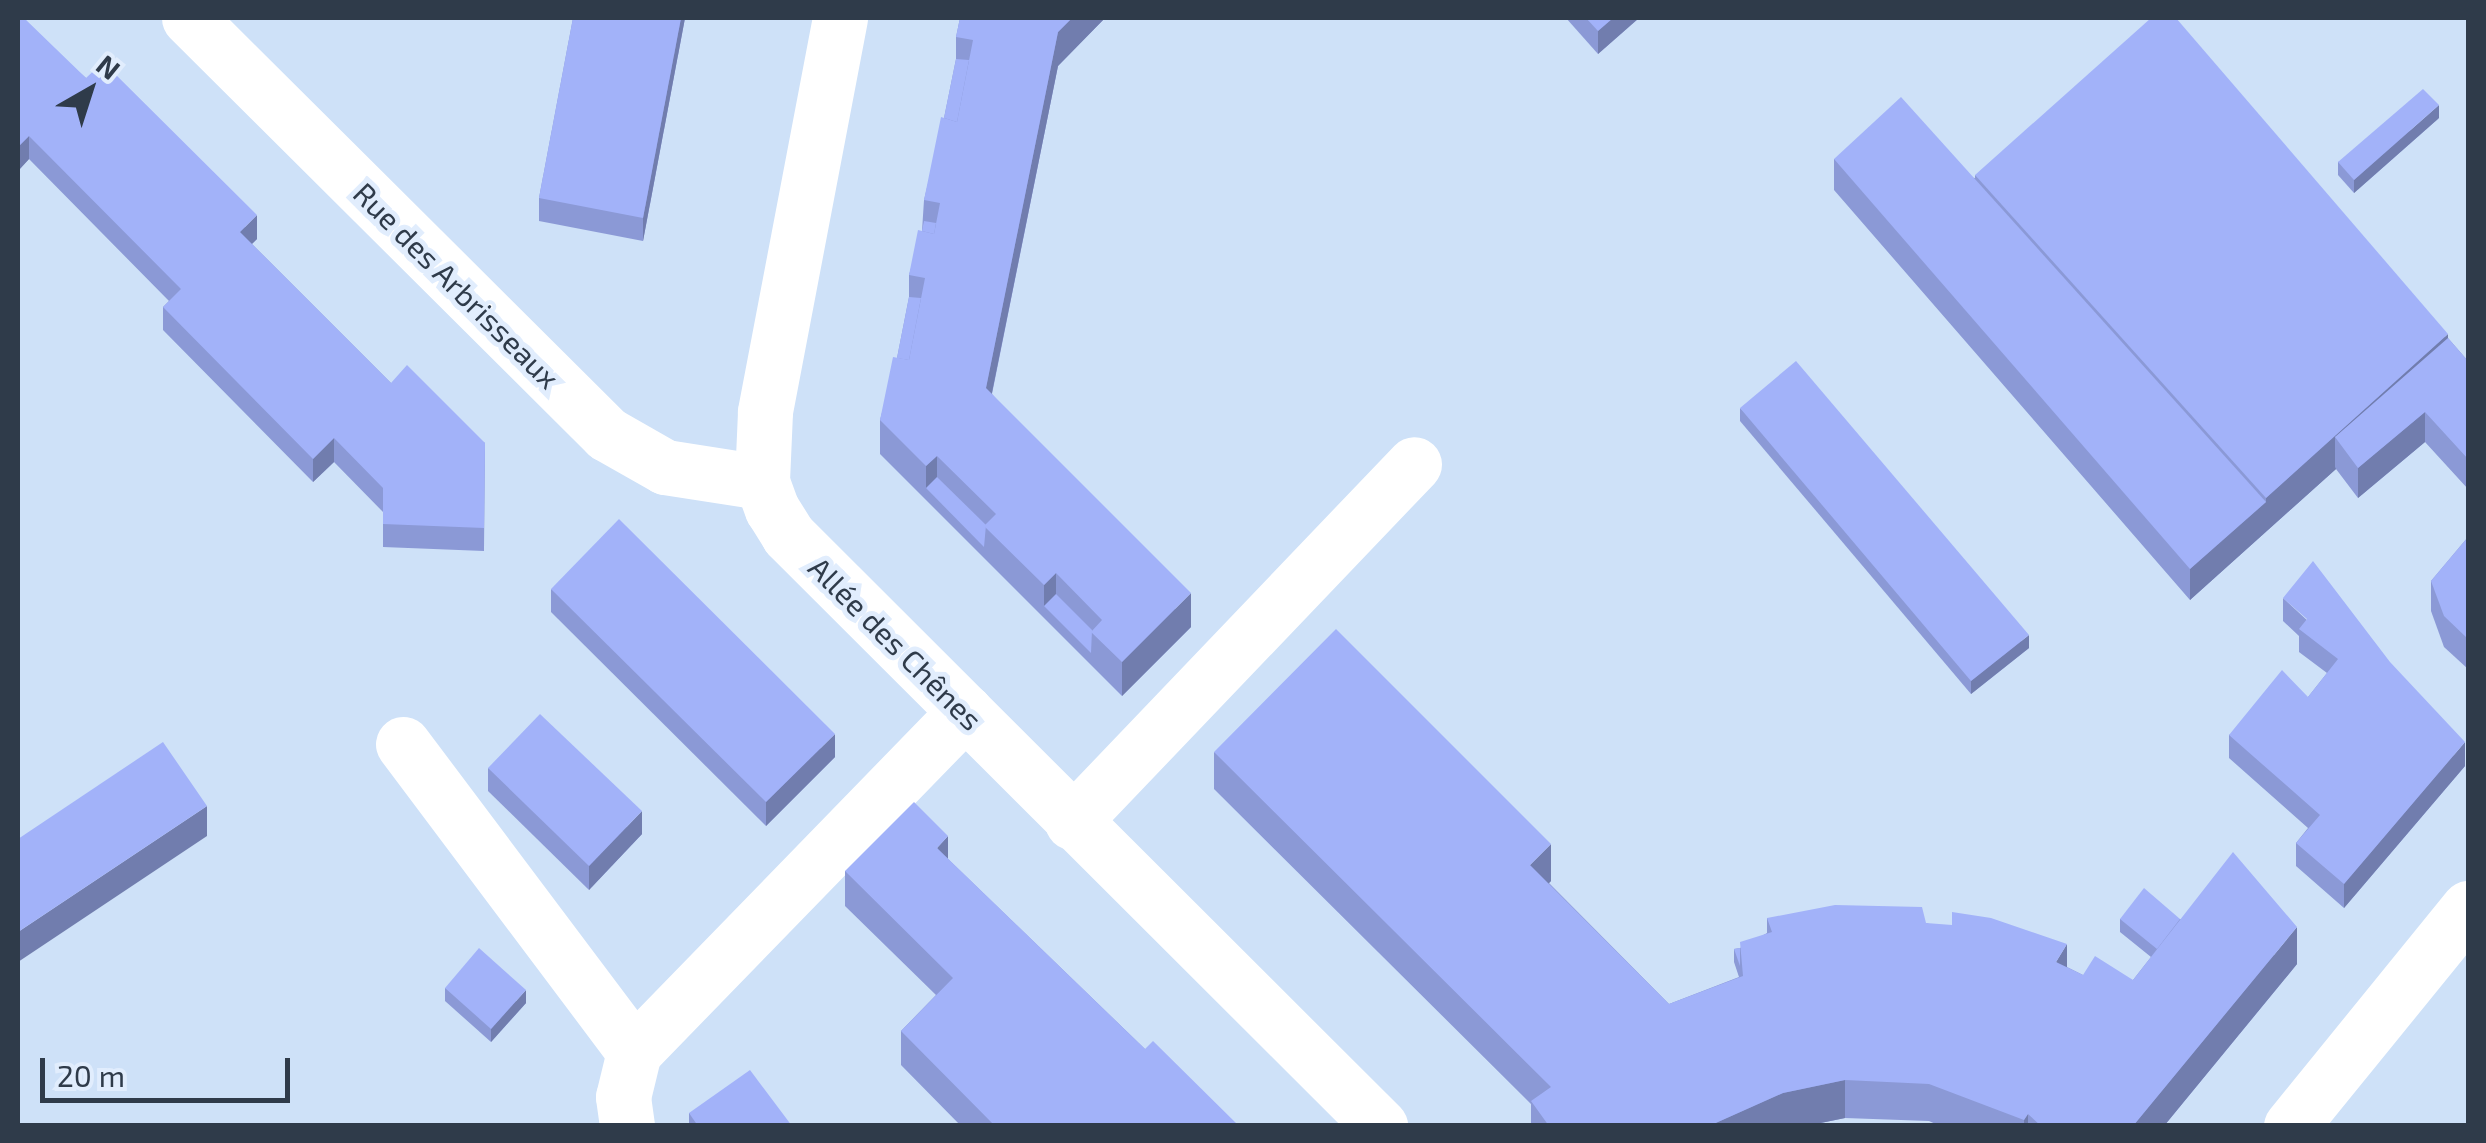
<!DOCTYPE html>
<html>
<head>
<meta charset="utf-8">
<style>
	body { margin:0 }
	#map { position:relative; width:2486px; height:1143px; overflow:hidden; background:#cee1f8; font-family:"Exo 2",sans-serif }
	div>[style] { position:absolute }
	.street>* { height:55px; margin:-27.5px; padding:0 27.5px; transform-origin:27.5px; border-radius:27.5px; background:#fff }
	.secondary>* { height:55px; margin:-27.5px; padding:0 27.5px; transform-origin:27.5px; border-radius:27.5px; background:#fff }
	.wall>* { inset:0; background:#8b99d6 }
	.shaded-wall>* { inset:0; background:#717dae }
	.building>* { inset:0; background:#a2b2f9 }
	span { translate:-50% -50%; white-space:nowrap; text-align:center; line-height:1.15; -webkit-text-stroke:10px #e1edfd; paint-order:stroke }
	.street-label { font-size:30px; color:#2f3b4a }
	.frame { position:absolute; inset:0; border:20px solid #2f3b4a; pointer-events:none }
	.north { position:absolute; left:40px; top:40px; width:100px; height:100px; -webkit-text-stroke:8px #e1edfd; paint-order:stroke; rotate:39deg; font-size:28px; font-weight:700; line-height:40px; text-align:center; color:#2f3b4a }
	.north::after { content:''; display:block; margin:auto; width:35px; height:45px; background:#2f3b4a; clip-path:polygon(50% 0,100% 100%,50% 72%,0 100%) }
	.scale { position:absolute; left:40px; top:1058px; width:250px; height:45px; box-sizing:border-box; border:5px solid #2f3b4a; border-top:0; padding-left:12px; font-size:30px; line-height:35px; white-space:nowrap; color:#2f3b4a; -webkit-text-stroke:8px #e1edfd; paint-order:stroke }
</style>
</head>
<body>
<div id="map">
	<div class="street">
		<div style="left:189px;top:18px;width:590px;rotate:44.86deg"></div>
		<div style="left:607px;top:434px;width:67px;rotate:29.6deg"></div>
		<div style="left:665px;top:467px;width:98px;rotate:8.8deg"></div>
		<div style="left:840px;top:18px;width:401px;rotate:100.8deg"></div>
		<div style="left:765px;top:412px;width:70px;rotate:92.5deg"></div>
		<div style="left:762px;top:482px;width:29px;rotate:70deg"></div>
		<div style="left:772px;top:509px;width:31px;rotate:58deg"></div>
		<div style="left:788px;top:535px;width:837px;rotate:44.95deg"></div>
		<div style="left:403px;top:744px;width:385px;rotate:53.1deg"></div>
		<div style="left:634px;top:1052px;width:46px;rotate:103.7deg"></div>
		<div style="left:623px;top:1097px;width:29px;rotate:82deg"></div>
		<div style="left:1072px;top:822px;width:495px;rotate:-46.3deg"></div>
		<div style="left:634px;top:1052px;width:475px;rotate:-45.8deg"></div>
	</div>
	<div class="secondary">
		<div style="left:2291px;top:1126px;width:281px;rotate:-50.9deg"></div>
	</div>
	<div class="wall">
		<div style="clip-path:polygon(18px 18px,86px 78px,257px 239px,252px 244px,391px 383px,485px 443px,484px 551px,383px 547px,383px 512px,334px 462px,313px 482px,163px 330px,163px 307px,169px 301px,29px 159px,18px 171px)"></div>
		<div style="clip-path:polygon(573px 18px,685px 18px,643px 241px,539px 221px,539px 198px)"></div>
		<div style="clip-path:polygon(960px 18px,1105px 18px,1058px 66px,992px 394px,1191px 627px,1122px 696px,880px 454px,880px 420px,897px 358px,909px 297px,909px 275px,922px 231px,924px 200px,944px 118px,956px 59px,956px 37px)"></div>
		<div style="clip-path:polygon(1566px 18px,1639px 18px,1598px 54px)"></div>
		<div style="clip-path:polygon(2439px 118px,2354px 193px,2338px 175px,2338px 162px)"></div>
		<div style="clip-path:polygon(1834px 159px,1975px 178px,1975px 175px,2448px 338px,2468px 361px,2468px 489px,2425px 442px,2358px 498px,2336px 469px,2190px 600px,1834px 190px)"></div>
		<div style="clip-path:polygon(1740px 408px,2029px 648px,1971px 694px,1740px 421px)"></div>
		<div style="clip-path:polygon(2468px 537px,2468px 669px,2444px 647px,2431px 611px,2431px 581px)"></div>
		<div style="clip-path:polygon(551px 589px,835px 757px,766px 826px,551px 612px)"></div>
		<div style="clip-path:polygon(2283px 598px,2465px 766px,2344px 908px,2296px 866px,2296px 843px,2308px 828px,2229px 758px,2229px 735px,2308px 697px,2327px 673px,2299px 652px,2299px 636px,2283px 621px)"></div>
		<div style="clip-path:polygon(1214px 752px,1551px 881px,1549px 883px,1669px 1004px,1739px 977px,1734px 962px,1734px 949px,1740px 948px,1767px 933px,1767px 918px,1926px 923px,2067px 967px,2083px 975px,2133px 980px,2151px 957px,2120px 932px,2120px 919px,2180px 919px,2297px 964px,2164px 1126px,1940px 1126px,1929px 1121px,1845px 1118px,1806px 1126px,1531px 1126px,1531px 1104px,1214px 789px)"></div>
		<div style="clip-path:polygon(488px 768px,642px 834px,589px 890px,488px 791px)"></div>
		<div style="clip-path:polygon(948px 859px,1145px 1049px,1239px 1126px,961px 1126px,901px 1065px,901px 1031px,936px 995px,845px 906px,845px 871px)"></div>
		<div style="clip-path:polygon(445px 988px,526px 1003px,491px 1042px,445px 1001px)"></div>
		<div style="clip-path:polygon(689px 1113px,792px 1126px,689px 1126px)"></div>
	</div>
	<div class="shaded-wall">
		<div style="clip-path:polygon(681px 18px,685px 18px,643px 241px,643px 218px)"></div>
		<div style="clip-path:polygon(1072px 18px,1105px 18px,1058px 66px,986px 422px,986px 388px,1058px 32px)"></div>
		<div style="clip-path:polygon(1613px 18px,1639px 18px,1598px 54px,1598px 31px)"></div>
		<div style="clip-path:polygon(2439px 105px,2439px 118px,2354px 193px,2354px 180px)"></div>
		<div style="clip-path:polygon(29px 136px,29px 159px,18px 171px,18px 147px)"></div>
		<div style="clip-path:polygon(257px 215px,257px 239px,240px 255px,240px 232px)"></div>
		<div style="clip-path:polygon(2448px 334px,2448px 368px,2335px 437px,2335px 467px,2336px 469px,2190px 600px,2190px 569px,2266px 502px,2266px 498px)"></div>
		<div style="clip-path:polygon(2425px 412px,2425px 442px,2358px 498px,2358px 468px)"></div>
		<div style="clip-path:polygon(334px 438px,334px 462px,313px 482px,313px 459px)"></div>
		<div style="clip-path:polygon(937px 456px,937px 490px,926px 488px,926px 466px)"></div>
		<div style="clip-path:polygon(1056px 573px,1056px 607px,1044px 606px,1044px 619px,1044px 585px)"></div>
		<div style="clip-path:polygon(1191px 593px,1191px 627px,1122px 696px,1122px 662px)"></div>
		<div style="clip-path:polygon(2029px 635px,2029px 648px,1971px 694px,1971px 681px)"></div>
		<div style="clip-path:polygon(835px 734px,835px 757px,766px 826px,766px 802px)"></div>
		<div style="clip-path:polygon(2465px 742px,2465px 766px,2344px 908px,2344px 884px)"></div>
		<div style="clip-path:polygon(207px 806px,207px 836px,18px 962px,18px 932px)"></div>
		<div style="clip-path:polygon(642px 811px,642px 834px,589px 890px,589px 866px)"></div>
		<div style="clip-path:polygon(948px 836px,948px 870px,937px 848px)"></div>
		<div style="clip-path:polygon(1551px 844px,1551px 881px,1530px 902px,1530px 865px)"></div>
		<div style="clip-path:polygon(2297px 927px,2297px 964px,2164px 1126px,2133px 1126px)"></div>
		<div style="clip-path:polygon(2067px 944px,2067px 981px,2056px 962px)"></div>
		<div style="clip-path:polygon(526px 990px,526px 1003px,491px 1042px,491px 1029px)"></div>
		<div style="clip-path:polygon(1845px 1080px,1845px 1118px,1806px 1126px,1709px 1126px,1783px 1093px)"></div>
		<div style="clip-path:polygon(2028px 1114px,2028px 1126px,2024px 1126px,2024px 1120px)"></div>
	</div>
	<div class="building">
		<div style="clip-path:polygon(18px 18px,24px 18px,86px 78px,103px 62px,257px 215px,240px 232px,391px 383px,407px 365px,485px 443px,484px 528px,383px 524px,383px 488px,334px 438px,313px 459px,163px 307px,181px 289px,29px 136px,18px 147px)"></div>
		<div style="clip-path:polygon(573px 18px,681px 18px,643px 218px,539px 198px)"></div>
		<div style="clip-path:polygon(960px 18px,1072px 18px,1058px 32px,986px 388px,1191px 593px,1122px 662px,1091px 632px,1102px 620px,1056px 573px,1044px 585px,984px 526px,996px 514px,937px 456px,926px 466px,880px 420px,893px 357px,909px 360px,925px 278px,909px 275px,918px 230px,934px 234px,940px 203px,924px 200px,941px 117px,957px 122px,973px 40px,956px 37px)"></div>
		<div style="clip-path:polygon(1586px 18px,1613px 18px,1598px 31px)"></div>
		<div style="clip-path:polygon(2151px 18px,2176px 18px,2448px 334px,2266px 498px,1975px 175px)"></div>
		<div style="clip-path:polygon(956px 59px,969px 60px,957px 122px,944px 118px)"></div>
		<div style="clip-path:polygon(2423px 89px,2439px 105px,2354px 180px,2338px 162px)"></div>
		<div style="clip-path:polygon(1901px 97px,2266px 502px,2190px 569px,1834px 159px)"></div>
		<div style="clip-path:polygon(924px 221px,936px 223px,934px 234px,922px 231px)"></div>
		<div style="clip-path:polygon(909px 297px,921px 298px,909px 360px,897px 358px)"></div>
		<div style="clip-path:polygon(2448px 338px,2468px 361px,2468px 459px,2425px 412px,2358px 468px,2335px 437px)"></div>
		<div style="clip-path:polygon(1796px 361px,2029px 635px,1971px 681px,1740px 408px)"></div>
		<div style="clip-path:polygon(937px 477px,986px 525px,984px 547px,926px 488px)"></div>
		<div style="clip-path:polygon(619px 519px,835px 734px,766px 802px,551px 589px)"></div>
		<div style="clip-path:polygon(2468px 537px,2468px 639px,2444px 616px,2431px 581px)"></div>
		<div style="clip-path:polygon(2313px 561px,2390px 662px,2465px 742px,2344px 884px,2296px 843px,2320px 815px,2229px 735px,2282px 670px,2308px 697px,2338px 659px,2299px 629px,2307px 619px,2283px 598px)"></div>
		<div style="clip-path:polygon(1056px 594px,1092px 630px,1091px 653px,1044px 606px)"></div>
		<div style="clip-path:polygon(1336px 629px,1551px 844px,1530px 865px,1669px 1004px,1743px 976px,1740px 942px,1772px 932px,1767px 918px,1835px 905px,1922px 907px,1926px 923px,1952px 925px,1952px 912px,1991px 918px,2067px 944px,2056px 962px,2083px 975px,2095px 956px,2133px 980px,2233px 852px,2297px 927px,2133px 1126px,2041px 1126px,2028px 1114px,2024px 1120px,1929px 1084px,1845px 1080px,1783px 1093px,1709px 1126px,1549px 1126px,1531px 1101px,1551px 1087px,1214px 752px)"></div>
		<div style="clip-path:polygon(540px 714px,642px 811px,589px 866px,488px 768px)"></div>
		<div style="clip-path:polygon(163px 742px,207px 806px,18px 932px,18px 839px)"></div>
		<div style="clip-path:polygon(914px 802px,948px 836px,937px 848px,1145px 1049px,1153px 1041px,1239px 1126px,995px 1126px,901px 1031px,953px 978px,845px 871px)"></div>
		<div style="clip-path:polygon(2144px 888px,2180px 919px,2157px 949px,2120px 919px)"></div>
		<div style="clip-path:polygon(479px 948px,526px 990px,491px 1029px,445px 988px)"></div>
		<div style="clip-path:polygon(1740px 948px,1740px 966px,1734px 949px)"></div>
		<div style="clip-path:polygon(750px 1070px,792px 1126px,698px 1126px,689px 1113px)"></div>
	</div>
	<div class="street-label">
		<span style="left:457px;top:285px;rotate:45deg">Rue des Arbrisseaux</span>
		<span style="left:896px;top:643px;rotate:45deg">Allée des Chênes</span>
	</div>
	<div class="frame"></div>
	<div class="north">N</div>
	<div class="scale">20 m</div>
</div>
</body>
</html>
